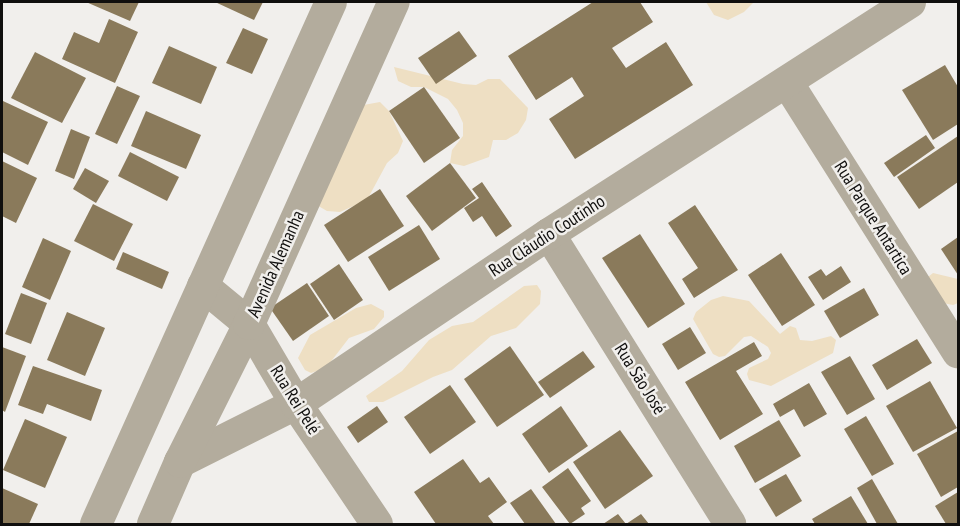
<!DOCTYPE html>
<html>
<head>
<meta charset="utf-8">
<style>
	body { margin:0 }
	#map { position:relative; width:960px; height:526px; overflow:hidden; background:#f1efec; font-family:"PT Sans Narrow",sans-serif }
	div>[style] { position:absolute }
	.green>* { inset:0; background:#eedfc3 }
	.building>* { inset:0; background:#8a7a5b }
	.minor>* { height:32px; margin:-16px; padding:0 16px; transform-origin:16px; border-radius:16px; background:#b3ac9d }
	span { translate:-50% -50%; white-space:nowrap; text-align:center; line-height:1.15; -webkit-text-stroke:5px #f1efec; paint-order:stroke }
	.street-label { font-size:18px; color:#100f0e }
	.frame { position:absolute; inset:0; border:3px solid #100f0e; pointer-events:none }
</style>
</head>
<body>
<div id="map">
	<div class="green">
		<div style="clip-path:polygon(706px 2px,754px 2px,744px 12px,728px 20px,714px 15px)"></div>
		<div style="clip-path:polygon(394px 67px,463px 84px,476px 85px,488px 79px,500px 79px,528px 108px,526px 120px,518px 133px,506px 140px,493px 140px,489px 157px,464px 166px,450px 163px,452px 150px,463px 136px,463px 123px,457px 110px,448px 99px,424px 87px,411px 87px,398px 81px)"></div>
		<div style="clip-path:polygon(380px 102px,389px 111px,403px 141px,398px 153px,387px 163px,367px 200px,340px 212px,327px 211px,315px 204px,358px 106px)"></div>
		<div style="clip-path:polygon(933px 273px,958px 279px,958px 303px,953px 305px,932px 301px,928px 277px)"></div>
		<div style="clip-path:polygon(537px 285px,541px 291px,540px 304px,516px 328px,491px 336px,452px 370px,433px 377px,383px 402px,369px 402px,366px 396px,402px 371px,429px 340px,452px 326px,473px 322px,524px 286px)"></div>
		<div style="clip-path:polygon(723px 296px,749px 301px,780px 334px,790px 326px,796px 328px,800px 340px,812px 341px,831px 336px,836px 340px,833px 353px,771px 386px,749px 380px,747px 374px,749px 368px,768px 359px,771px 353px,768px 347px,751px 336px,744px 337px,725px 356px,719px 357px,713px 354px,693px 319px,696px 312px,711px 300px)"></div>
		<div style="clip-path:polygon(371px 304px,384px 311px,384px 317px,374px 329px,349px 338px,326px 368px,311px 373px,305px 370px,298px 358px,310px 335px,356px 308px)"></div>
	</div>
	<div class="building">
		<div style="clip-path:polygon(86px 2px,139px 2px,130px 21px)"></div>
		<div style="clip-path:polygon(215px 2px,263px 2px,254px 20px)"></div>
		<div style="clip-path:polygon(593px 2px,640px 2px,653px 22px,612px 48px,626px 68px,666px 42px,693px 85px,575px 159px,549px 119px,584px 96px,572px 77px,536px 100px,508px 56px)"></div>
		<div style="clip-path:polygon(109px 19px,138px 32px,115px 83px,62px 59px,74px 32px,99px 43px)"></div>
		<div style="clip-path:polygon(243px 28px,268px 39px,252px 74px,226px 63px)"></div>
		<div style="clip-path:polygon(459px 31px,477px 56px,436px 84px,418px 58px)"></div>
		<div style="clip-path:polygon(169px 46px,217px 67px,201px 104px,152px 83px)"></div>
		<div style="clip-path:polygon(35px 52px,86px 78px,62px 123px,11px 98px)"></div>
		<div style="clip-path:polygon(945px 65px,958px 87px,958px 124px,933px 140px,902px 90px)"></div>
		<div style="clip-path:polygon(117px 86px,140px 96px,117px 144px,95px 134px)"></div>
		<div style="clip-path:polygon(424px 87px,460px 138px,424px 163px,389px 111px)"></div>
		<div style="clip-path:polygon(3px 101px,48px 122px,28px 165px,2px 152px)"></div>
		<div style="clip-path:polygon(146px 111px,201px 135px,186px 169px,131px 146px)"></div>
		<div style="clip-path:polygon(71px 129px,90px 137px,74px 179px,55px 171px)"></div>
		<div style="clip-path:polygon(926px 135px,935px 148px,894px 177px,884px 163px)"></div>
		<div style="clip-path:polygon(958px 136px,958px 182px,919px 209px,897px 177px)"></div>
		<div style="clip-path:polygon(130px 152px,179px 177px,167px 201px,118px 176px)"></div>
		<div style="clip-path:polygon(2px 161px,37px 178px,16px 223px,2px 216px)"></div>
		<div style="clip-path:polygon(450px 163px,476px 198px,432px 231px,406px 196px)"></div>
		<div style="clip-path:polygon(85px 168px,109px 181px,96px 203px,73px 189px)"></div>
		<div style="clip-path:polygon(482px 182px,512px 226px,496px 237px,482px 216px,473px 222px,464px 208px,479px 198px,472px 189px)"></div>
		<div style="clip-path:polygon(380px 189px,404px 226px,348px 262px,324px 225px)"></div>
		<div style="clip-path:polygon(93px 204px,133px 224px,114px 261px,74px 241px)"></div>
		<div style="clip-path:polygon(695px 205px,738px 270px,694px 298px,682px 279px,698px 268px,668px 223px)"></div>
		<div style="clip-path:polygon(419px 225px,440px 259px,389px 291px,368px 257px)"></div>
		<div style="clip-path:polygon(640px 234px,685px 304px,648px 328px,602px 258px)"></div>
		<div style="clip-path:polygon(958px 237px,958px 275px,941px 249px)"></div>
		<div style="clip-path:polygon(43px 238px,71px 251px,50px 300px,22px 287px)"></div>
		<div style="clip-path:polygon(123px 252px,169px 272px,162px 289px,116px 269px)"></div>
		<div style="clip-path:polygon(781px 253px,815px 305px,782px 326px,748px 275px)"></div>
		<div style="clip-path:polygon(339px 264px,363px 300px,334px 320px,310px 284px)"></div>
		<div style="clip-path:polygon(841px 266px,851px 282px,823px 300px,808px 277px,821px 269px,826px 276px)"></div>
		<div style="clip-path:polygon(307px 283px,329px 316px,293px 341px,270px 308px)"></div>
		<div style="clip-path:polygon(864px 288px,879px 315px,840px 338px,824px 311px)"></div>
		<div style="clip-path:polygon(21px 293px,47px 303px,31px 344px,5px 334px)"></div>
		<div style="clip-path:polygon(67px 312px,105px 328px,85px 376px,47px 360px)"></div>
		<div style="clip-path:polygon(690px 327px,706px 353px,678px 370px,662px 344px)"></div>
		<div style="clip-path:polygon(917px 339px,932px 363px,887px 390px,872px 365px)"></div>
		<div style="clip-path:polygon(754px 342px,762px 356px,736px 371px,763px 414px,720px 440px,685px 382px)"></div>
		<div style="clip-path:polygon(510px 346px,544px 395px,497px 427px,464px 379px)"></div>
		<div style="clip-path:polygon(2px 347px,26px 356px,5px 412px,2px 410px)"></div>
		<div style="clip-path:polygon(583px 351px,595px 367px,550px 398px,538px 382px)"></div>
		<div style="clip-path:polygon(850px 356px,875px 399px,847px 415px,821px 372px)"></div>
		<div style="clip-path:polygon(33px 366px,102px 390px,91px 421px,47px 404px,43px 414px,18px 405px)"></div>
		<div style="clip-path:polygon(930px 381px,957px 428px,913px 452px,886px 406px)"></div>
		<div style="clip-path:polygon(809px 383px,827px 414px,804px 427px,794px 409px,780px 417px,773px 404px)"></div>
		<div style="clip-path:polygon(450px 385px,476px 422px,430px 454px,404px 417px)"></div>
		<div style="clip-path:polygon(377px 406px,388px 422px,358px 443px,347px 427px)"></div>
		<div style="clip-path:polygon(561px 406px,588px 446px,549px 473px,522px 434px)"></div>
		<div style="clip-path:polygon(866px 416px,894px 464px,872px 476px,844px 429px)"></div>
		<div style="clip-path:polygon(25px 419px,67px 437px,45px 488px,3px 470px)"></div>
		<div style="clip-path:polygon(779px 420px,801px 456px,755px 483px,734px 446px)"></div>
		<div style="clip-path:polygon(620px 430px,653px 476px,605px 509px,573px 462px)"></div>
		<div style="clip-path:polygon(958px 431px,958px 487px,941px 497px,917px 454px)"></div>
		<div style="clip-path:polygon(463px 459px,480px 483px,489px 477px,507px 502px,488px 516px,494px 524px,436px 524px,414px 492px)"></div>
		<div style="clip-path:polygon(568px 468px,591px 501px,581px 508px,585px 514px,570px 524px,542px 487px)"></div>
		<div style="clip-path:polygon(786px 474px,802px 501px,776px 517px,759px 489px)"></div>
		<div style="clip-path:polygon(872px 479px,898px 524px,877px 524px,857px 488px)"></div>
		<div style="clip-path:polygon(2px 488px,38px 504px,29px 524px,2px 524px)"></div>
		<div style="clip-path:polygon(531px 489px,556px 524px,525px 524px,510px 503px)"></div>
		<div style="clip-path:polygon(958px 492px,958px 524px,946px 524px,935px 506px)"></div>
		<div style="clip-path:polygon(851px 496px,868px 524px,815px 524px,812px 519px)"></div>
		<div style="clip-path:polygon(618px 514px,626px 524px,641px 514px,649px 524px,603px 524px)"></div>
	</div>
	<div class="minor">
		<div style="left:787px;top:82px;width:320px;rotate:57.7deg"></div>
		<div style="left:549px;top:234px;width:342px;rotate:58deg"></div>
		<div style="left:203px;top:286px;width:60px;rotate:39.6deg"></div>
		<div style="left:249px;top:324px;width:93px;rotate:59.6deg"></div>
		<div style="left:296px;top:404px;width:145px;rotate:56deg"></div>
		<div style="left:180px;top:462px;width:130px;rotate:-26.6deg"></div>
		<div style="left:296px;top:404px;width:305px;rotate:-33.9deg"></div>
		<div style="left:549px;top:234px;width:429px;rotate:-32.7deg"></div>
		<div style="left:96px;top:524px;width:572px;rotate:-65.76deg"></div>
		<div style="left:153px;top:524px;width:68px;rotate:-66.5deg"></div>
		<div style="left:180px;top:462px;width:154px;rotate:-63.4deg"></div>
		<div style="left:249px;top:324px;width:353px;rotate:-65.8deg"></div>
	</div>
	<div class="street-label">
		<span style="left:873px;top:218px;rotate:58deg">Rua Parque Antartica</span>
		<span style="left:547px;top:236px;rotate:-33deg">Rua Cláudio Coutinho</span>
		<span style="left:276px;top:264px;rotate:-66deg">Avenida Alemanha</span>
		<span style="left:640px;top:379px;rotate:58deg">Rua São José</span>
		<span style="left:295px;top:400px;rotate:58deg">Rua Rei Pelé</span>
	</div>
	<div class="frame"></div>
</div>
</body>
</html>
